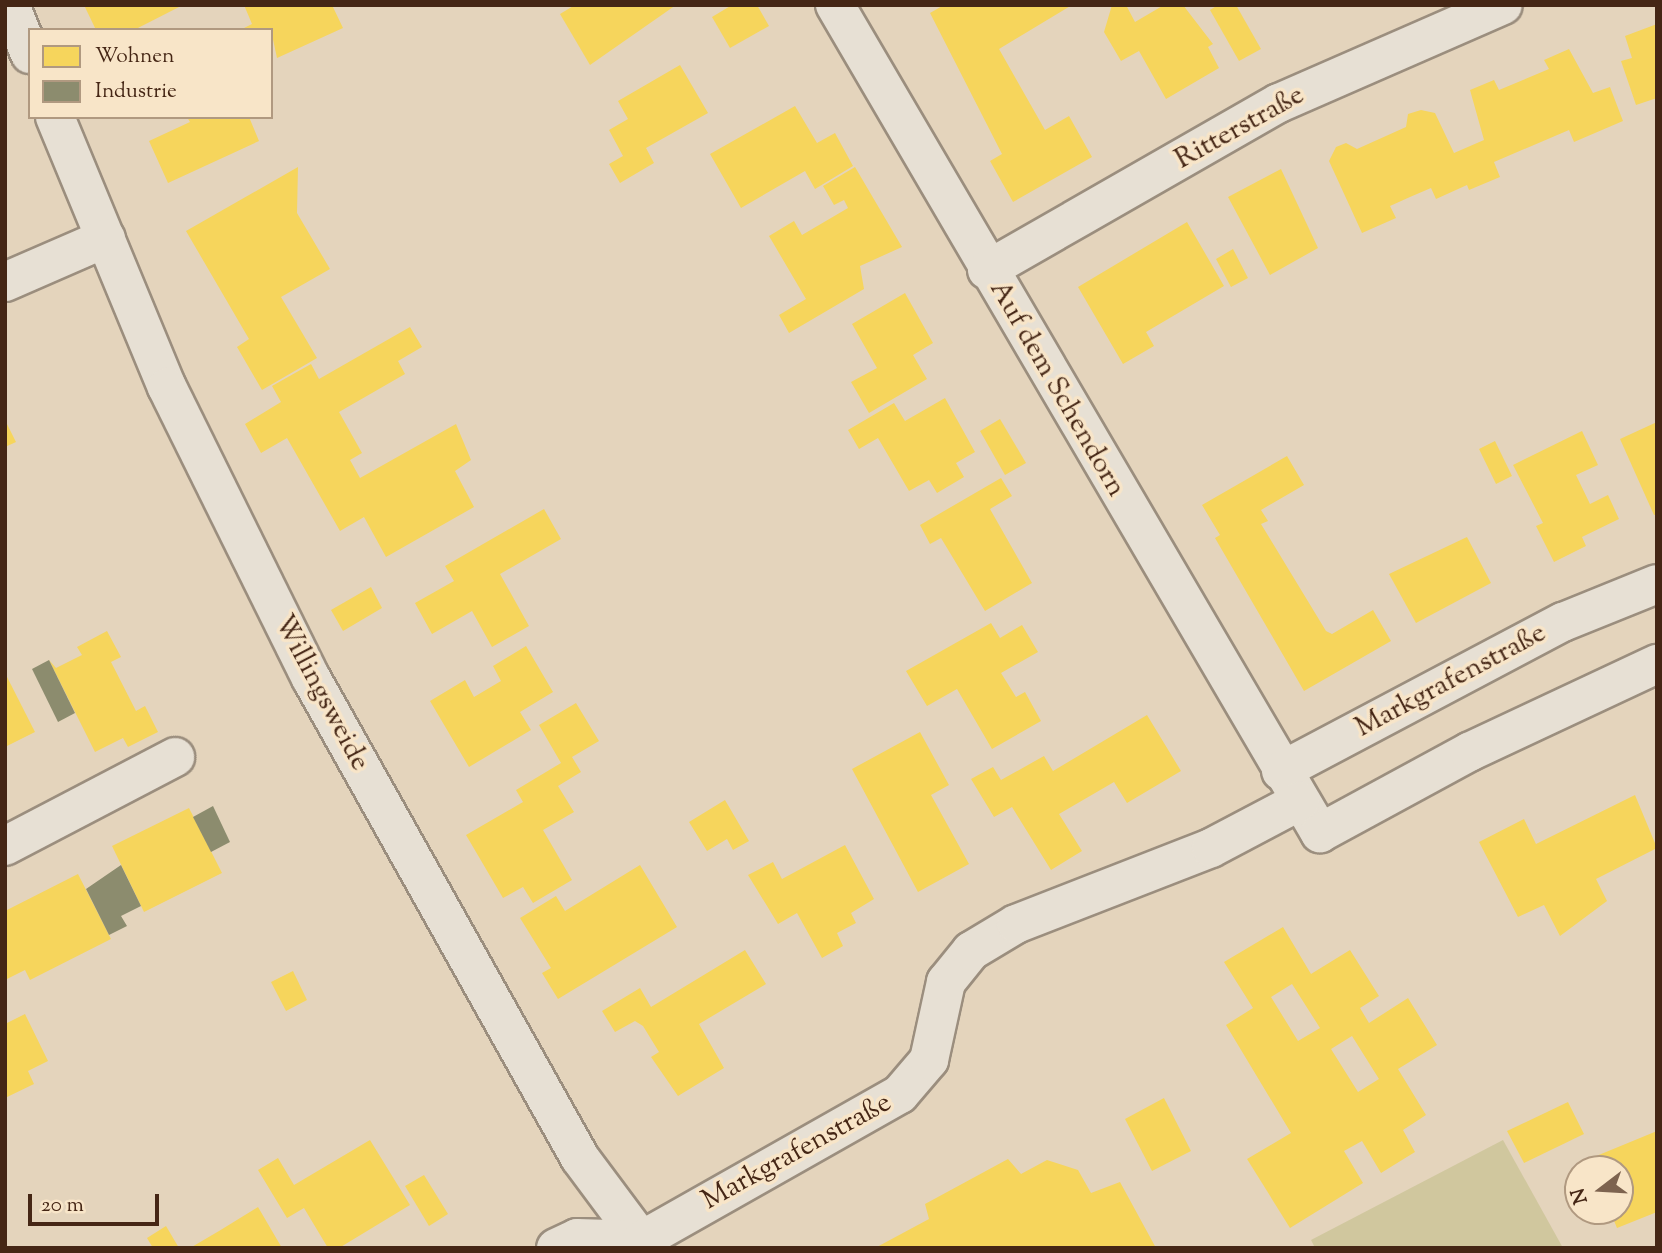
<!DOCTYPE html>
<html>
<head>
<meta charset="utf-8">
<style>
	body { margin:0 }
	#map { position:relative; width:1662px; height:1253px; overflow:hidden; background:#e4d4bc; font-family:"Sorts Mill Goudy",serif }
	div>[style] { position:absolute }
	.green>* { inset:0; background:#d0c79e }
	.homes>* { inset:0; background:#f6d55c }
	.industry>* { inset:0; background:#8c8c6e }
	.roads { filter:drop-shadow(2px 0 #9b8e7e) drop-shadow(-2px 0 #9b8e7e) drop-shadow(0 2px #9b8e7e) drop-shadow(0 -2px #9b8e7e) }
	.minor>* { height:38px; margin:-19px; padding:0 19px; transform-origin:19px; border-radius:19px; background:#e7e0d4 }
	span { translate:-50% -50%; white-space:nowrap; text-align:center; line-height:1.15; -webkit-text-stroke:7px #f8e5c8; paint-order:stroke }
	.street-label { font-size:28px; color:#452615 }
	.frame { position:absolute; inset:0; border:7px solid #452615; pointer-events:none }
	.legend { position:absolute; left:28px; top:28px; width:245px; height:91px; box-sizing:border-box; background:#f8e5c8; border:2px solid #b09980; margin:0; padding:9px 12px; list-style:none; font-size:21px; color:#452615 }
	.legend li { display:flex; align-items:center; gap:14px; height:35px }
	.legend b { width:35px; border:2px solid #b09980 }
	.north { position:absolute; left:1564px; top:1155px; width:70px; height:70px; box-sizing:border-box; background:#f8e5c8; border:2px solid #b09980; border-radius:50%; rotate:253deg; font-size:19px; font-weight:700; line-height:28px; text-align:center; color:#452615 }
	.north::after { content:''; display:block; margin:auto; width:24px; height:32px; background:#7d634f; clip-path:polygon(50% 0,100% 100%,50% 72%,0 100%) }
	.scale { position:absolute; left:28px; top:1194px; width:131px; height:32px; box-sizing:border-box; border:4px solid #452615; border-top:0; padding-left:9px; font-size:21px; line-height:24px; white-space:nowrap; color:#452615; -webkit-text-stroke:5px #f8e5c8; paint-order:stroke }
</style>
</head>
<body>
<div id="map">
	<div class="green">
		<div style="clip-path:polygon(1503px 1140px,1563px 1248px,1315px 1248px,1311px 1240px)"></div>
	</div>
	<div class="homes">
		<div style="clip-path:polygon(84px 5px,183px 5px,134px 30px,96px 30px)"></div>
		<div style="clip-path:polygon(244px 5px,332px 5px,343px 28px,277px 58px,271px 30px,240px 30px,252px 24px)"></div>
		<div style="clip-path:polygon(575px 5px,676px 5px,590px 65px,560px 14px)"></div>
		<div style="clip-path:polygon(732px 5px,757px 5px,769px 26px,730px 48px,712px 17px)"></div>
		<div style="clip-path:polygon(944px 5px,1072px 5px,999px 49px,1045px 130px,1069px 116px,1092px 157px,1013px 202px,990px 161px,1002px 154px,930px 13px)"></div>
		<div style="clip-path:polygon(1112px 5px,1126px 5px,1135px 22px,1164px 5px,1183px 5px,1213px 44px,1208px 47px,1219px 68px,1166px 99px,1139px 51px,1121px 61px,1104px 32px)"></div>
		<div style="clip-path:polygon(1218px 5px,1236px 5px,1261px 49px,1239px 61px,1210px 10px)"></div>
		<div style="clip-path:polygon(1657px 24px,1657px 98px,1636px 105px,1621px 61px,1632px 58px,1625px 36px)"></div>
		<div style="clip-path:polygon(1569px 49px,1593px 93px,1610px 87px,1623px 121px,1574px 142px,1569px 130px,1494px 162px,1500px 177px,1469px 190px,1467px 185px,1436px 199px,1431px 188px,1410px 197px,1390px 206px,1396px 218px,1362px 233px,1329px 161px,1336px 147px,1346px 143px,1357px 149px,1406px 127px,1408px 114px,1421px 110px,1435px 113px,1454px 153px,1484px 140px,1470px 90px,1494px 80px,1499px 90px,1549px 69px,1544px 60px)"></div>
		<div style="clip-path:polygon(680px 65px,708px 113px,646px 148px,654px 163px,620px 183px,609px 164px,623px 156px,609px 130px,628px 119px,618px 101px)"></div>
		<div style="clip-path:polygon(795px 106px,817px 143px,835px 133px,853px 166px,815px 189px,805px 171px,741px 208px,710px 154px)"></div>
		<div style="clip-path:polygon(187px 117px,249px 117px,259px 141px,168px 183px,149px 141px,190px 122px)"></div>
		<div style="clip-path:polygon(298px 167px,297px 213px,330px 269px,281px 297px,317px 358px,262px 390px,237px 347px,249px 339px,186px 231px)"></div>
		<div style="clip-path:polygon(855px 167px,902px 247px,860px 266px,864px 289px,789px 333px,779px 315px,806px 299px,769px 236px,794px 221px,802px 235px,848px 208px,844px 200px,834px 205px,823px 186px)"></div>
		<div style="clip-path:polygon(1281px 169px,1318px 248px,1270px 275px,1228px 197px)"></div>
		<div style="clip-path:polygon(1187px 222px,1224px 286px,1146px 332px,1154px 346px,1123px 364px,1078px 287px)"></div>
		<div style="clip-path:polygon(1233px 249px,1248px 278px,1231px 287px,1216px 259px)"></div>
		<div style="clip-path:polygon(905px 293px,933px 343px,913px 355px,927px 379px,869px 413px,851px 382px,877px 368px,852px 324px)"></div>
		<div style="clip-path:polygon(410px 327px,422px 347px,398px 361px,405px 374px,339px 412px,362px 453px,350px 460px,360px 478px,456px 424px,471px 460px,455px 471px,474px 507px,386px 557px,364px 517px,340px 531px,287px 438px,261px 453px,245px 424px,281px 402px,272px 386px,311px 364px,319px 379px)"></div>
		<div style="clip-path:polygon(945px 398px,975px 452px,956px 463px,964px 477px,937px 493px,929px 480px,909px 491px,878px 438px,859px 449px,848px 430px,894px 403px,905px 421px)"></div>
		<div style="clip-path:polygon(1000px 419px,1026px 463px,1005px 475px,980px 431px)"></div>
		<div style="clip-path:polygon(5px 420px,16px 442px,5px 447px)"></div>
		<div style="clip-path:polygon(1657px 422px,1657px 514px,1654px 515px,1620px 439px)"></div>
		<div style="clip-path:polygon(1582px 431px,1598px 465px,1576px 475px,1590px 504px,1608px 495px,1619px 519px,1582px 537px,1586px 546px,1554px 562px,1536px 526px,1543px 523px,1513px 465px)"></div>
		<div style="clip-path:polygon(1495px 441px,1512px 476px,1496px 484px,1479px 449px)"></div>
		<div style="clip-path:polygon(1287px 456px,1304px 485px,1261px 510px,1268px 521px,1261px 524px,1326px 631px,1332px 634px,1373px 610px,1391px 641px,1304px 691px,1215px 538px,1220px 535px,1202px 505px)"></div>
		<div style="clip-path:polygon(1001px 478px,1012px 496px,990px 509px,1032px 583px,985px 611px,941px 538px,930px 544px,920px 525px)"></div>
		<div style="clip-path:polygon(544px 509px,561px 539px,500px 574px,529px 626px,492px 647px,472px 611px,432px 634px,415px 603px,454px 581px,445px 566px)"></div>
		<div style="clip-path:polygon(1467px 537px,1491px 583px,1416px 623px,1389px 574px)"></div>
		<div style="clip-path:polygon(371px 587px,382px 608px,343px 631px,331px 610px)"></div>
		<div style="clip-path:polygon(991px 623px,1000px 638px,1022px 625px,1038px 652px,1001px 673px,1016px 697px,1025px 692px,1041px 721px,992px 749px,957px 689px,927px 706px,906px 671px)"></div>
		<div style="clip-path:polygon(107px 631px,121px 657px,111px 662px,136px 711px,145px 706px,158px 732px,128px 747px,123px 738px,95px 752px,49px 660px,56px 668px,82px 655px,77px 647px)"></div>
		<div style="clip-path:polygon(526px 646px,553px 692px,520px 712px,531px 730px,469px 767px,430px 701px,465px 680px,474px 697px,501px 681px,493px 666px)"></div>
		<div style="clip-path:polygon(5px 673px,35px 732px,5px 747px)"></div>
		<div style="clip-path:polygon(576px 703px,599px 741px,572px 757px,581px 772px,558px 786px,574px 812px,543px 830px,572px 880px,533px 903px,523px 887px,503px 898px,466px 835px,523px 802px,516px 790px,561px 763px,539px 725px)"></div>
		<div style="clip-path:polygon(1147px 715px,1181px 771px,1127px 803px,1114px 782px,1059px 814px,1082px 851px,1051px 870px,1012px 807px,994px 817px,971px 779px,993px 767px,1001px 780px,1044px 756px,1053px 771px)"></div>
		<div style="clip-path:polygon(920px 732px,949px 785px,931px 795px,969px 864px,918px 892px,852px 769px)"></div>
		<div style="clip-path:polygon(1635px 795px,1657px 848px,1596px 879px,1607px 901px,1560px 936px,1544px 905px,1518px 917px,1479px 842px,1524px 819px,1536px 844px)"></div>
		<div style="clip-path:polygon(725px 800px,749px 841px,733px 850px,727px 839px,707px 851px,689px 822px)"></div>
		<div style="clip-path:polygon(189px 808px,222px 873px,144px 912px,112px 846px)"></div>
		<div style="clip-path:polygon(845px 845px,874px 899px,851px 913px,856px 923px,837px 933px,843px 946px,822px 958px,797px 913px,778px 924px,748px 875px,773px 862px,782px 879px)"></div>
		<div style="clip-path:polygon(640px 865px,677px 927px,558px 999px,542px 973px,551px 968px,520px 918px,556px 896px,565px 911px)"></div>
		<div style="clip-path:polygon(78px 874px,111px 939px,30px 980px,25px 970px,7px 979px,5px 911px)"></div>
		<div style="clip-path:polygon(evenodd,1283px 927px,1311px 974px,1350px 950px,1379px 996px,1360px 1008px,1369px 1023px,1408px 998px,1437px 1045px,1398px 1069px,1426px 1115px,1403px 1130px,1415px 1152px,1381px 1173px,1362px 1141px,1344px 1151px,1363px 1183px,1290px 1228px,1247px 1159px,1291px 1133px,1226px 1025px,1253px 1008px,1224px 962px,1283px 927px,1292px 984px,1320px 1028px,1298px 1041px,1271px 997px,1292px 984px,1283px 927px,1352px 1036px,1379px 1079px,1358px 1092px,1331px 1049px,1352px 1036px)"></div>
		<div style="clip-path:polygon(745px 950px,766px 984px,699px 1024px,724px 1068px,678px 1096px,651px 1057px,659px 1052px,643px 1026px,635px 1021px,615px 1032px,602px 1011px,640px 988px,651px 1007px)"></div>
		<div style="clip-path:polygon(293px 971px,307px 1000px,286px 1011px,271px 982px)"></div>
		<div style="clip-path:polygon(25px 1014px,48px 1061px,28px 1071px,34px 1084px,5px 1098px,5px 1024px)"></div>
		<div style="clip-path:polygon(1164px 1098px,1191px 1151px,1152px 1171px,1125px 1119px)"></div>
		<div style="clip-path:polygon(1568px 1102px,1584px 1134px,1524px 1163px,1507px 1131px)"></div>
		<div style="clip-path:polygon(1657px 1131px,1657px 1212px,1617px 1228px,1610px 1211px,1620px 1211px,1620px 1169px,1593px 1169px,1589px 1159px)"></div>
		<div style="clip-path:polygon(370px 1140px,410px 1205px,339px 1248px,328px 1248px,304px 1208px,287px 1218px,258px 1170px,278px 1158px,294px 1185px)"></div>
		<div style="clip-path:polygon(1008px 1159px,1021px 1174px,1047px 1160px,1078px 1170px,1091px 1193px,1120px 1182px,1156px 1248px,875px 1248px,929px 1219px,925px 1204px)"></div>
		<div style="clip-path:polygon(424px 1175px,448px 1214px,429px 1226px,405px 1186px)"></div>
		<div style="clip-path:polygon(258px 1207px,282px 1248px,190px 1248px,219px 1231px)"></div>
		<div style="clip-path:polygon(166px 1226px,179px 1248px,153px 1248px,147px 1238px)"></div>
	</div>
	<div class="industry">
		<div style="clip-path:polygon(49px 660px,75px 713px,58px 722px,32px 669px)"></div>
		<div style="clip-path:polygon(213px 806px,230px 842px,211px 852px,193px 817px)"></div>
		<div style="clip-path:polygon(121px 865px,141px 906px,121px 916px,127px 926px,109px 935px,86px 889px)"></div>
	</div>
	<div class="roads">
		<div class="minor">
			<div style="left:10px;top:5px;width:53px;rotate:67.8deg"></div>
			<div style="left:835px;top:5px;width:960px;rotate:59.64deg"></div>
			<div style="left:1320px;top:833px;width:170px;rotate:-28.5deg"></div>
			<div style="left:1469px;top:752px;width:208px;rotate:-25.1deg"></div>
			<div style="left:55px;top:117px;width:292px;rotate:67.5deg"></div>
			<div style="left:167px;top:387px;width:325px;rotate:63.7deg"></div>
			<div style="left:311px;top:678px;width:550px;rotate:60.73deg"></div>
			<div style="left:580px;top:1158px;width:112px;rotate:53.3deg"></div>
			<div style="left:987px;top:270px;width:336px;rotate:-29.8deg"></div>
			<div style="left:1279px;top:103px;width:244px;rotate:-23.6deg"></div>
			<div style="left:5px;top:282px;width:110px;rotate:-23.5deg"></div>
			<div style="left:1281px;top:771px;width:319px;rotate:-27.9deg"></div>
			<div style="left:1563px;top:622px;width:101px;rotate:-22deg"></div>
			<div style="left:5px;top:846px;width:192px;rotate:-27.6deg"></div>
			<div style="left:556px;top:1248px;width:23px;rotate:-25deg"></div>
			<div style="left:577px;top:1238px;width:65px;rotate:1.8deg"></div>
			<div style="left:642px;top:1240px;width:296px;rotate:-29.5deg"></div>
			<div style="left:900px;top:1094px;width:45px;rotate:-49.5deg"></div>
			<div style="left:929px;top:1060px;width:80px;rotate:-77.7deg"></div>
			<div style="left:946px;top:982px;width:40px;rotate:-51deg"></div>
			<div style="left:971px;top:951px;width:52px;rotate:-31deg"></div>
			<div style="left:1016px;top:924px;width:209px;rotate:-21.3deg"></div>
			<div style="left:1211px;top:848px;width:101px;rotate:-27.8deg"></div>
		</div>
	</div>
	<div class="street-label">
		<span style="left:1240px;top:128px;rotate:-29deg">Ritterstraße</span>
		<span style="left:1057px;top:389px;rotate:60deg">Auf dem Schendorn</span>
		<span style="left:1451px;top:681px;rotate:-28deg">Markgrafenstraße</span>
		<span style="left:321px;top:693px;rotate:62deg">Willingsweide</span>
		<span style="left:797px;top:1152px;rotate:-29deg">Markgrafenstraße</span>
	</div>
	<div class="frame"></div>
	<ul class="legend">
	<li><b style="height:19px;background:#f6d55c"></b>Wohnen</li>
	<li><b style="height:19px;background:#8c8c6e"></b>Industrie</li>
	</ul>
	<div class="north">N</div>
	<div class="scale">20 m</div>
</div>
</body>
</html>
